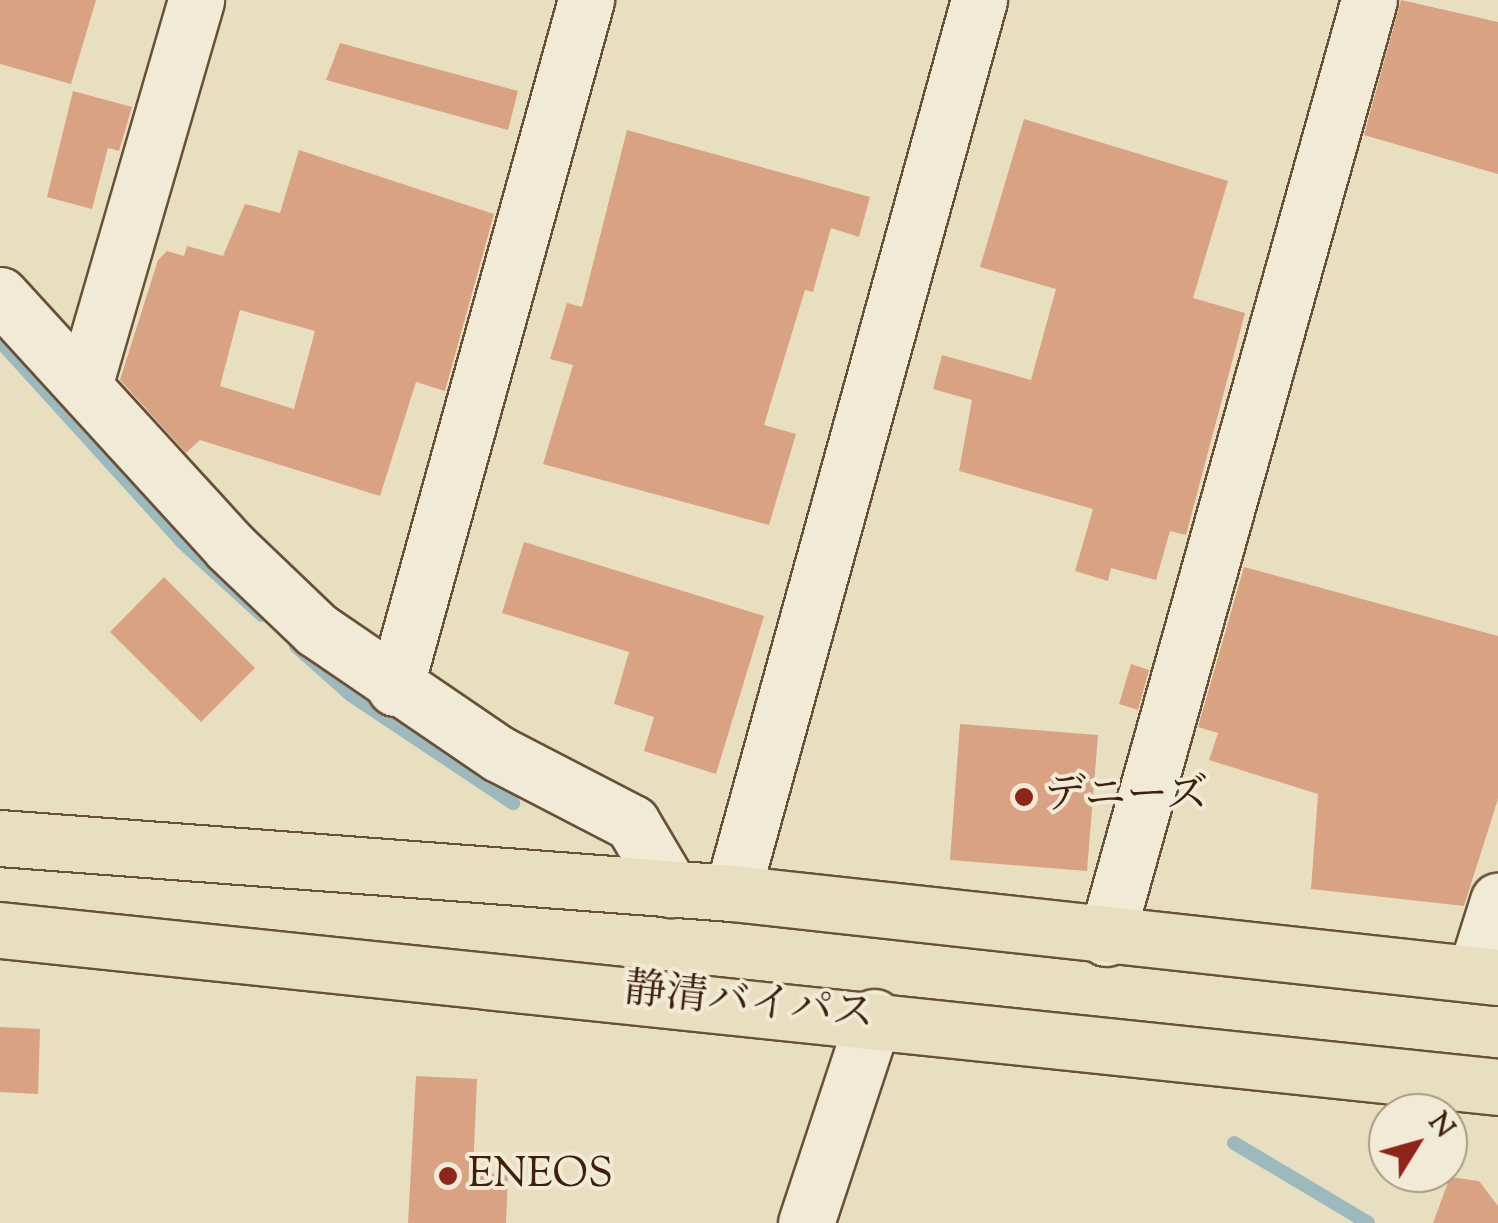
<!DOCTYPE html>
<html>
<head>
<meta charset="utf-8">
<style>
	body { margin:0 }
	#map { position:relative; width:1498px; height:1223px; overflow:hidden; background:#e8dfc1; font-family:"Sorts Mill Goudy","Noto Serif JP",serif }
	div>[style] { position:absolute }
	.stream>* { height:14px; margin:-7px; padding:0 7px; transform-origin:7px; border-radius:7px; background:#9cbabe }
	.building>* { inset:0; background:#d9a383 }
	.roads { filter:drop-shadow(2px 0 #695038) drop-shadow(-2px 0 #695038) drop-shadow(0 2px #695038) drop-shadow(0 -2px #695038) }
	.minor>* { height:55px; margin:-27.5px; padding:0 27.5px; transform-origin:27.5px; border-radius:27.5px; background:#f0ead7 }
	.highway>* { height:55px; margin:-27.5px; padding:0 27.5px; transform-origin:27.5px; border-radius:27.5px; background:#e8dfc1 }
	.dots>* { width:28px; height:28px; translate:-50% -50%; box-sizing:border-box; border:5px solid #f0ead7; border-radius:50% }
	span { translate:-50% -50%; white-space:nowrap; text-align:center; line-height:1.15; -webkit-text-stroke:8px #f0ead7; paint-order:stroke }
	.poi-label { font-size:42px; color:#3f210a }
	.left { translate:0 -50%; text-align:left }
	.street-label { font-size:42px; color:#3f210a }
	.north { position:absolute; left:1368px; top:1093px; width:100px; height:100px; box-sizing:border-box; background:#f0ead7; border:2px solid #a99a85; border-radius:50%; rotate:53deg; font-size:28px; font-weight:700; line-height:40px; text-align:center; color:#3f210a }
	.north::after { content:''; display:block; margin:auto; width:35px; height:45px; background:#8f2418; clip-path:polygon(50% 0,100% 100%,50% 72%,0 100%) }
</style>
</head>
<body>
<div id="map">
	<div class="stream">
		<div style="left:0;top:341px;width:271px;rotate:47.8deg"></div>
		<div style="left:182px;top:542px;width:108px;rotate:42.4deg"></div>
		<div style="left:296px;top:646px;width:74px;rotate:41.7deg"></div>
		<div style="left:351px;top:695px;width:195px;rotate:33.7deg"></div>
		<div style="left:1234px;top:1143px;width:156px;rotate:30.8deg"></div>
	</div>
	<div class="building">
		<div style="clip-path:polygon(0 0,96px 0,71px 84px,0 64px)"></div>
		<div style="clip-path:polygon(1401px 0,1498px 22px,1498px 174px,1364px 135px)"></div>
		<div style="clip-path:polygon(340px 43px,518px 91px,508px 130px,326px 80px)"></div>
		<div style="clip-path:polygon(73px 91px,132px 107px,119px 151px,108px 148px,92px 209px,47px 197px)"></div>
		<div style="clip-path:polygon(1024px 119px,1228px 181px,1193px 298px,1245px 313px,1186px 535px,1170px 531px,1156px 580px,1111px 568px,1108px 581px,1075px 571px,1093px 509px,959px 471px,972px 400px,933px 389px,942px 355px,1031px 380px,1056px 289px,980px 267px)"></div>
		<div style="clip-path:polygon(627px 130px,870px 197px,859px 237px,831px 228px,813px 292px,805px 290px,764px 425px,796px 434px,769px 525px,543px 464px,573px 365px,550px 359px,567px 303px,582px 307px)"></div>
		<div style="clip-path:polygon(evenodd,299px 150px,494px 214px,445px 391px,416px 382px,380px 496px,200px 440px,186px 453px,120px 380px,158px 260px,167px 251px,184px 256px,187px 246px,223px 256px,245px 204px,280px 213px,299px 150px,240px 310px,315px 331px,294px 409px,220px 386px,240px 310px)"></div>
		<div style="clip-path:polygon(524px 542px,764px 616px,716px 774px,644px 751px,654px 717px,614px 704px,629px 652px,502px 613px)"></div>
		<div style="clip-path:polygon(1244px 567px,1498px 636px,1498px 799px,1464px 906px,1311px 889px,1318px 794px,1209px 760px,1218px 733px,1198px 727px)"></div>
		<div style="clip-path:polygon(164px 577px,255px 668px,201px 722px,110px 632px)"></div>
		<div style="clip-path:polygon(1131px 664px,1149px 670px,1138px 710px,1119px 704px)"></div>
		<div style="clip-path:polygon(960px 724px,1098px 735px,1087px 871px,950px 860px)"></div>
		<div style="clip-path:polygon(0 1027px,40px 1029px,38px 1094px,0 1092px)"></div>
		<div style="clip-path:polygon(416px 1076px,477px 1079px,473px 1172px,508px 1175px,506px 1223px,408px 1223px)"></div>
		<div style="clip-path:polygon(1450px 1177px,1479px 1181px,1498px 1206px,1498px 1223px,1433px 1223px)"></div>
	</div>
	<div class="roads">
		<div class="minor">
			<div style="left:0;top:295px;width:341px;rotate:47.6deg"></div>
			<div style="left:230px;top:547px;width:120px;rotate:43.7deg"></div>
			<div style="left:317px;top:630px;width:220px;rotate:34.3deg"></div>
			<div style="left:499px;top:754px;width:150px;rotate:27.4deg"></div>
			<div style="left:632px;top:823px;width:77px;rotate:59.4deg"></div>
			<div style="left:84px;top:386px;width:402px;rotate:-73.8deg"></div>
			<div style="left:395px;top:688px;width:714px;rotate:-74.48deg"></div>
			<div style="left:732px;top:893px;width:927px;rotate:-74.54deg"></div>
			<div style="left:1106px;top:938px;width:974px;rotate:-74.34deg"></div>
			<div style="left:1475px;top:974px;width:77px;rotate:-72.5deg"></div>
			<div style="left:806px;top:1223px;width:217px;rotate:-71.7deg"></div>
		</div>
		<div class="highway">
			<div style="left:0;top:838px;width:734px;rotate:4.3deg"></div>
			<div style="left:732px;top:893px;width:771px;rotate:6.26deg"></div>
			<div style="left:0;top:930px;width:1506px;rotate:5.98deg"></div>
		</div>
	</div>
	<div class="dots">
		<div style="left:1024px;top:797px;background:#8f2418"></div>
		<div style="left:448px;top:1176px;background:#8f2418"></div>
	</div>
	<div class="poi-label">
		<span class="left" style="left:1044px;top:797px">デニーズ</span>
		<span class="left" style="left:468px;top:1176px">ENEOS</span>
	</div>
	<div class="street-label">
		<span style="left:749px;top:1004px;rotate:6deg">静清バイパス</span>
	</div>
	<div class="north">N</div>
</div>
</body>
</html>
